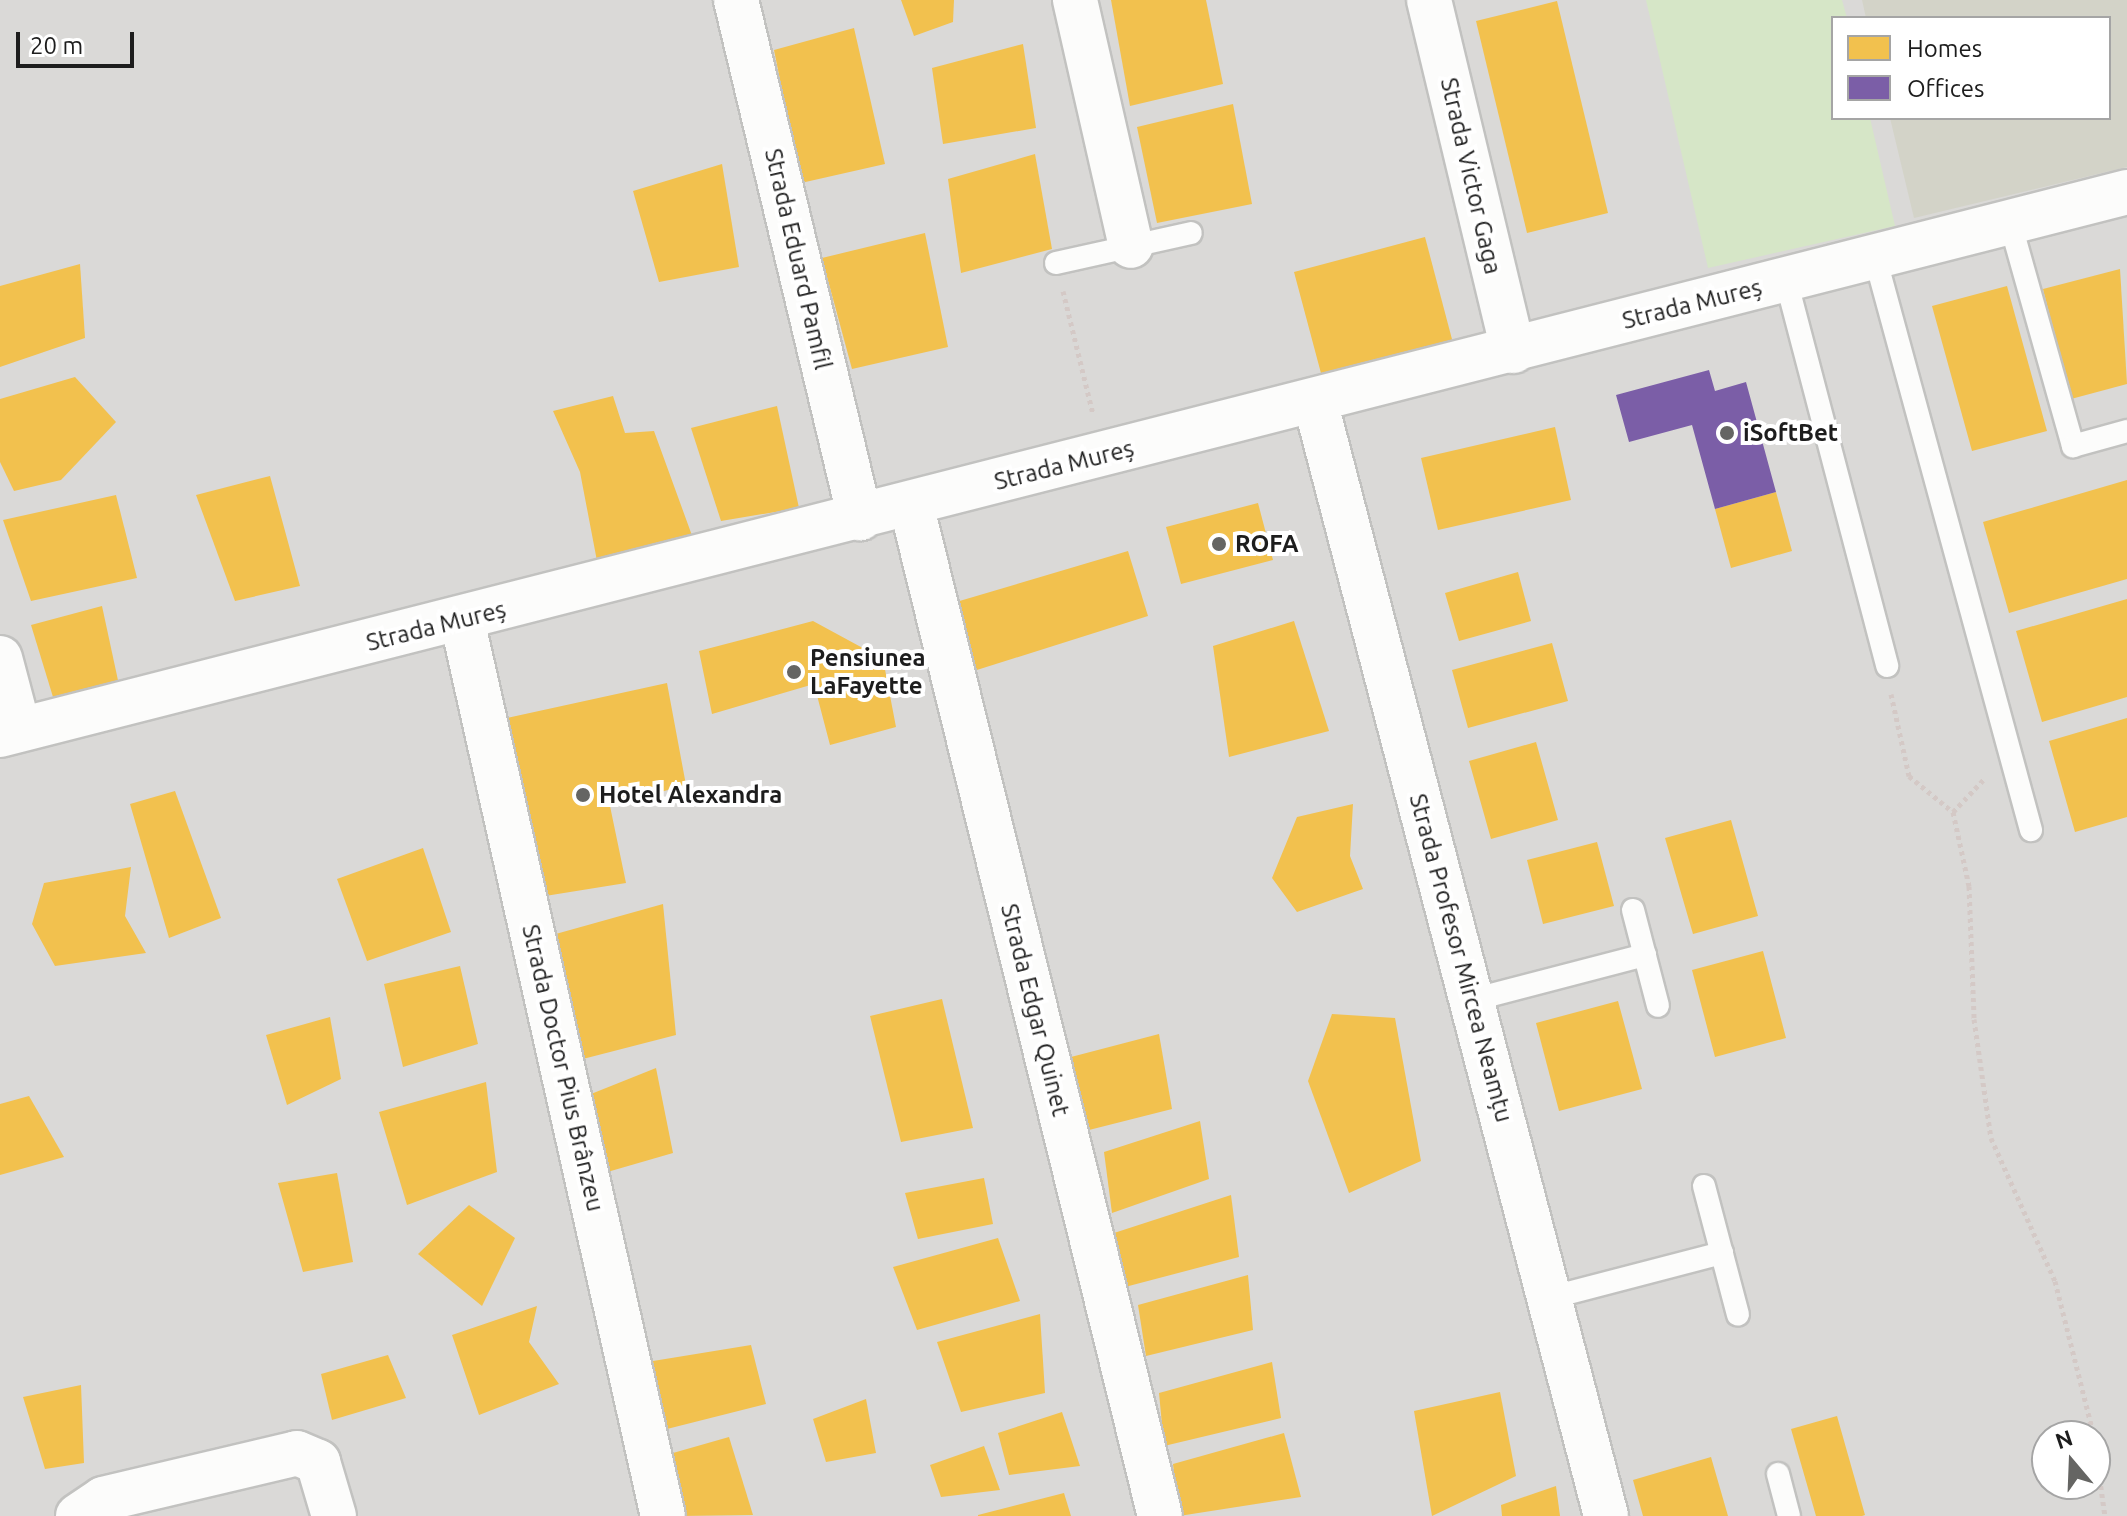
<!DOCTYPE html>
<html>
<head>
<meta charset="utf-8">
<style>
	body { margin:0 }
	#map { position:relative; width:2127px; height:1516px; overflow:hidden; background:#ebeae6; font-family:Ubuntu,sans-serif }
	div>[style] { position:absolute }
	.residential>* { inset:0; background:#dad9d7 }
	.construction>* { inset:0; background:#d3d3c8 }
	.grass>* { inset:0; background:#d6e6c7 }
	.homes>* { inset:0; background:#f2c14e }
	.offices>* { inset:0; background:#7b5ea7 }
	.path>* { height:5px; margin-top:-2.5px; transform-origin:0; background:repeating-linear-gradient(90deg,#d4c9c6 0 4px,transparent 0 8px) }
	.roads { filter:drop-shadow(2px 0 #c2c2c0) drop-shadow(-2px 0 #c2c2c0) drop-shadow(0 2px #c2c2c0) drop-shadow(0 -2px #c2c2c0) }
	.service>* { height:22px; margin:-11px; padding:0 11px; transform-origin:11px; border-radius:11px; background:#fcfcfb }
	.minor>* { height:44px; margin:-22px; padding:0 22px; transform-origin:22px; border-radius:22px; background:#fcfcfb }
	.dots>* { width:22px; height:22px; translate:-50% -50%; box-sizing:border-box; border:4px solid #fff; border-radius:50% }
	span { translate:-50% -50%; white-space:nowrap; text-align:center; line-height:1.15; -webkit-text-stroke:8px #fff; paint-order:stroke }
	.street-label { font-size:24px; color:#1d1d1d }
	.poi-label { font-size:24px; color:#1d1d1d; font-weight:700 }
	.left { translate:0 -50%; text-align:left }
	.legend { position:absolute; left:1831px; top:16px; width:280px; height:104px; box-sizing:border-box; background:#fff; border:2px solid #a5a5a5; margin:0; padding:10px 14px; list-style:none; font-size:24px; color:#1d1d1d }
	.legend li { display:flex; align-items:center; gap:16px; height:40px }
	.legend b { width:40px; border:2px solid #a5a5a5 }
	.north { position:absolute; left:2031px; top:1420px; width:80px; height:80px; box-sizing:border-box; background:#fff; border:2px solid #a5a5a5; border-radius:50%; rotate:341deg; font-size:22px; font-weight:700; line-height:32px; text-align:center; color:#1d1d1d }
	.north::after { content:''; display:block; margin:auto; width:28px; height:36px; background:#656563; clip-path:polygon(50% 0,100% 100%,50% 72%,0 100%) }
	.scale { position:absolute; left:16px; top:32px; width:118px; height:36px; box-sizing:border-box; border:4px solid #1d1d1d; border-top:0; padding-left:10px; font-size:24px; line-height:28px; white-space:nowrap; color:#1d1d1d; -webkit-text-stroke:6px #fff; paint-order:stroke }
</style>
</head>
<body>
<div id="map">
	<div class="residential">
		<div style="clip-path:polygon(evenodd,0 0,2127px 0,2127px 1516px,0 1516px,0 0,1833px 18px,2109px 18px,2109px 118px,1833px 118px,1833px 18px,0 0,2047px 1436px,2095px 1436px,2095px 1484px,2047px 1484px,2047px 1436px)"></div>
	</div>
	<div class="construction">
		<div style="clip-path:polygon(1862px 0,2127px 0,2127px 167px,1914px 218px,1890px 118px,2109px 118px,2109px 18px,1866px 18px)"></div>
	</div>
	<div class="grass">
		<div style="clip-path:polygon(1646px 0,1842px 0,1847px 18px,1833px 18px,1833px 118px,1870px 118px,1895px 226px,1708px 268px)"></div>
	</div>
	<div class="homes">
		<div style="clip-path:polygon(901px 0,954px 0,953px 22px,914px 36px)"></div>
		<div style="clip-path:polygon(1111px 0,1206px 0,1223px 84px,1130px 106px)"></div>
		<div style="clip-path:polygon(1557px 1px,1608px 213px,1527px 233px,1476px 21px)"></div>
		<div style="clip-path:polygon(854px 28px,885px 164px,801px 183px,774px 50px)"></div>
		<div style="clip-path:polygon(1023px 44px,1036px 128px,943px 144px,932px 68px)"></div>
		<div style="clip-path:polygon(1233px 104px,1252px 204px,1157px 223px,1137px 127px)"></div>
		<div style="clip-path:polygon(1035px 154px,1052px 249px,961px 273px,948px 179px)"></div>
		<div style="clip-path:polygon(722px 164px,739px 267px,659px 282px,633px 191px)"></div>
		<div style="clip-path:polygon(925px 233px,948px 347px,852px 369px,822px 258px)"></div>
		<div style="clip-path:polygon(1425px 237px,1453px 343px,1322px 377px,1294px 272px)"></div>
		<div style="clip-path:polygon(80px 264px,85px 338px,0 367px,0 286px)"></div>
		<div style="clip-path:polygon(2120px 269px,2127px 384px,2071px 399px,2043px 289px)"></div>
		<div style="clip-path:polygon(2007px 286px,2047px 431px,1972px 451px,1932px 306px)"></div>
		<div style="clip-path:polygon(75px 377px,116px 422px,61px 480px,14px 491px,0 462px,0 399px)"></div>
		<div style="clip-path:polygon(613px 396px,625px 433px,654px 431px,694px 541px,597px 561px,580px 472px,553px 411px)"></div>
		<div style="clip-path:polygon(777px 406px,799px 508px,721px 521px,691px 428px)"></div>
		<div style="clip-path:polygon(1555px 427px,1571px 500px,1438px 530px,1421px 458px)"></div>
		<div style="clip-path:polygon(270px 476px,300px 586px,235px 601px,196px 495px)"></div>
		<div style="clip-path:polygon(2127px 480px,2127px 579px,2009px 613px,1983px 522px)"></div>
		<div style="clip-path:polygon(1776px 492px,1792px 551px,1731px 568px,1715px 509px)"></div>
		<div style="clip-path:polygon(116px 495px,137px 578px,31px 601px,3px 520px)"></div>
		<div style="clip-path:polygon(1258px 503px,1273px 560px,1181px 584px,1166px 527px)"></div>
		<div style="clip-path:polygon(1128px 551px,1148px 616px,961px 675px,946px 605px)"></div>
		<div style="clip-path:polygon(1518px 572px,1531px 621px,1459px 641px,1445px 593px)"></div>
		<div style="clip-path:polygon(2127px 599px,2127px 697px,2042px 722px,2016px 631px)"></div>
		<div style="clip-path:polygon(102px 606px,119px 685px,53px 697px,31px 625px)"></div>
		<div style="clip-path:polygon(813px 621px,883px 659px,896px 727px,830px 745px,814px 684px,712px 714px,699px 651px)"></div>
		<div style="clip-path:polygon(1294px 621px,1329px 731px,1229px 757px,1213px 646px)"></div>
		<div style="clip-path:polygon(1552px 643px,1568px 701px,1468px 728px,1452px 670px)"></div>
		<div style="clip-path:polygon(667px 683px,686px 785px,610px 806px,626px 883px,539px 897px,502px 719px)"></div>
		<div style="clip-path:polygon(2127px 718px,2127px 817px,2075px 832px,2049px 741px)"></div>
		<div style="clip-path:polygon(1536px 742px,1558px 820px,1491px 839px,1469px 761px)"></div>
		<div style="clip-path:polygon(175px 791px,221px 918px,169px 938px,130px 804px)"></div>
		<div style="clip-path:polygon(1353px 804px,1350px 856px,1363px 889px,1297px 912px,1272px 878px,1297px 817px)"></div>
		<div style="clip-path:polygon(1731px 820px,1758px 916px,1693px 934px,1665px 838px)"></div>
		<div style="clip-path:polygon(1597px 842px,1614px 906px,1543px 924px,1527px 860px)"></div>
		<div style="clip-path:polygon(423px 848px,451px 932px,367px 961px,337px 879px)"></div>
		<div style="clip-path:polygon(131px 867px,125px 916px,146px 953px,55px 966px,32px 924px,44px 883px)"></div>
		<div style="clip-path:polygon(663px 904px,676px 1035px,579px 1060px,545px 937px)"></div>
		<div style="clip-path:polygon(1763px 951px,1786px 1038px,1715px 1057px,1692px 970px)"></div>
		<div style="clip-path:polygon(460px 966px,478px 1044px,403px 1067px,384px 984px)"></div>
		<div style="clip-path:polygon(942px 999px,973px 1128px,901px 1142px,870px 1016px)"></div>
		<div style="clip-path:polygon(1618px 1001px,1642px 1089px,1559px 1111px,1536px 1023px)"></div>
		<div style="clip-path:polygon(1332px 1014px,1395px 1018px,1421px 1161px,1349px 1193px,1308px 1081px)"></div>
		<div style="clip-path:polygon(330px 1017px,341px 1079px,287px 1105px,266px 1035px)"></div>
		<div style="clip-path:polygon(1159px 1034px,1172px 1109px,1089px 1130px,1071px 1057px)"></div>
		<div style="clip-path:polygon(656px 1068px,673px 1153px,597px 1175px,586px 1096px)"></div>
		<div style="clip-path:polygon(486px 1082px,497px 1172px,407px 1205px,379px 1112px)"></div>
		<div style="clip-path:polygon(29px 1096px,64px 1157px,0 1175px,0 1104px)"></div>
		<div style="clip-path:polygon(1200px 1121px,1209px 1179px,1112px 1213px,1104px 1152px)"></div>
		<div style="clip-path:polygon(337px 1173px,353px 1262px,303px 1272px,278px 1183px)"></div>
		<div style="clip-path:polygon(984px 1178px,993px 1224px,918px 1239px,905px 1193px)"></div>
		<div style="clip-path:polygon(1231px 1195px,1239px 1257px,1125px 1287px,1114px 1233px)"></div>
		<div style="clip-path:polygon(469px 1205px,515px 1238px,482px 1306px,418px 1254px)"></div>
		<div style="clip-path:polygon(998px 1238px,1020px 1301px,917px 1330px,893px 1267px)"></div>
		<div style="clip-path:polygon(1248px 1275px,1253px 1330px,1146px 1356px,1138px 1305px)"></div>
		<div style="clip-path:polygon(537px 1306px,529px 1342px,559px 1384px,479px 1415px,452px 1335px)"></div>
		<div style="clip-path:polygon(1040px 1314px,1045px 1393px,961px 1412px,937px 1342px)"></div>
		<div style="clip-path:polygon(751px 1345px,766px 1404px,663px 1430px,653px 1361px)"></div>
		<div style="clip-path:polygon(388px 1355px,406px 1398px,332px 1420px,321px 1374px)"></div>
		<div style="clip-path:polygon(1272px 1362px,1281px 1418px,1164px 1446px,1159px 1393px)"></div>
		<div style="clip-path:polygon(81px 1385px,84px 1463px,45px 1469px,23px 1397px)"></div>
		<div style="clip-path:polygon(1500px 1392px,1516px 1476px,1432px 1516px,1414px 1411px)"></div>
		<div style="clip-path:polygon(866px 1399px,876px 1453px,826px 1462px,813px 1419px)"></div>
		<div style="clip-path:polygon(1062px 1412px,1080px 1466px,1009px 1475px,998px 1433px)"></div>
		<div style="clip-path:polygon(1837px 1416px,1865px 1515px,1862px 1516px,1816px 1516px,1791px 1429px)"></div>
		<div style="clip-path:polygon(1284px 1433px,1301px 1497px,1179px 1516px,1173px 1464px)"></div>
		<div style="clip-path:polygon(729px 1437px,753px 1515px,679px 1516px,666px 1455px)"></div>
		<div style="clip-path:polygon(984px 1446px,1000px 1490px,941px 1497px,930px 1465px)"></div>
		<div style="clip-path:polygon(1711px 1457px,1728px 1516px,1643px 1516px,1633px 1480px)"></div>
		<div style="clip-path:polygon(1556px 1486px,1560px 1516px,1502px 1516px,1501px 1505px)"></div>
		<div style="clip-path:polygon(1064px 1493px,1071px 1516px,978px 1516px,978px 1515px)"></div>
	</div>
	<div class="offices">
		<div style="clip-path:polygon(1709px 370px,1715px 391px,1746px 382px,1776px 492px,1715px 509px,1692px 425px,1629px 442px,1616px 395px)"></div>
	</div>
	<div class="path">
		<div style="left:1063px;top:291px;width:127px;rotate:76.3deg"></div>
		<div style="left:1891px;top:694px;width:84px;rotate:77.6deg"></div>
		<div style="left:1909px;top:776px;width:57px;rotate:39.3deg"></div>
		<div style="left:1953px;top:812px;width:76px;rotate:77.8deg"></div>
		<div style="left:1969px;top:886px;width:133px;rotate:87.8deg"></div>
		<div style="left:1974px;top:1019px;width:120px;rotate:81.9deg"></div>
		<div style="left:1991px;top:1138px;width:157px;rotate:65.9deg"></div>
		<div style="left:2055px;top:1281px;width:160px;rotate:75.9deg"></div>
		<div style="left:1953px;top:812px;width:47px;rotate:-46.7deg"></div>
		<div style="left:2095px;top:1446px;width:71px;rotate:81.9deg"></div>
	</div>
	<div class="roads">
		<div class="service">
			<div style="left:2010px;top:222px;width:233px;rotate:74.3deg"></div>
			<div style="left:2073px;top:446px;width:56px;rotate:-15.5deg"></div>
			<div style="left:1875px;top:257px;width:594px;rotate:74.77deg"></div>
			<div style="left:1056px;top:263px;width:138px;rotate:-12.5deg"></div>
			<div style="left:1786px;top:280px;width:399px;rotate:75.3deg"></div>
			<div style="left:1633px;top:910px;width:99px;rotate:75.4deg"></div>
			<div style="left:1472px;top:1000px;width:179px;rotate:-14.6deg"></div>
			<div style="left:1704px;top:1186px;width:133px;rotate:75.2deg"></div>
			<div style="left:1549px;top:1298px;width:179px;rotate:-14.6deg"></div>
			<div style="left:1778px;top:1474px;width:43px;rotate:75.3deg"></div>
		</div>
		<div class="minor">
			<div style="left:736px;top:0;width:533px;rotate:76.54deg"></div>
			<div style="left:1075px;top:0;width:252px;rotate:77.2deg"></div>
			<div style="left:1429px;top:0;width:361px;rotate:76.5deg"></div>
			<div style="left:1315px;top:401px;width:1152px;rotate:75.37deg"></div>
			<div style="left:911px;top:504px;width:1042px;rotate:76.18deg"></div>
			<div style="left:462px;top:620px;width:918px;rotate:77.36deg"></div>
			<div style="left:0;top:658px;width:74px;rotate:75.2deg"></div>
			<div style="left:0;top:735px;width:2195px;rotate:-14.32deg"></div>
			<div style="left:78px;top:1516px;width:30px;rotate:-34deg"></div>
			<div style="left:103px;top:1499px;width:199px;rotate:-13.3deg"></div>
			<div style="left:297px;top:1453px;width:23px;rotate:23deg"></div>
			<div style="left:318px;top:1462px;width:56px;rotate:73.5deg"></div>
		</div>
	</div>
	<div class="dots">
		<div style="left:1727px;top:433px;background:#656563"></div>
		<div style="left:1219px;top:544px;background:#656563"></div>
		<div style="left:794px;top:672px;background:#656563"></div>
		<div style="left:583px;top:795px;background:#656563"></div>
	</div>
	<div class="street-label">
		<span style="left:1471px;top:176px;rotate:77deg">Strada Victor Gaga</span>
		<span style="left:798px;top:259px;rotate:77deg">Strada Eduard Pamfil</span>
		<span style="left:1692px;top:304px;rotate:-14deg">Strada Mureș</span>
		<span style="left:1064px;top:465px;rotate:-14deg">Strada Mureș</span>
		<span style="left:436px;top:626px;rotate:-14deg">Strada Mureș</span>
		<span style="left:1461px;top:958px;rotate:75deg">Strada Profesor Mircea Neamțu</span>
		<span style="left:1035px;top:1010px;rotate:76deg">Strada Edgar Quinet</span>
		<span style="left:563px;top:1068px;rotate:77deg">Strada Doctor Pius Brânzeu</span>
	</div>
	<div class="poi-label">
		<span class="left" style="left:1743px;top:433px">iSoftBet</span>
		<span class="left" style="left:1235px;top:544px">ROFA</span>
		<span class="left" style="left:810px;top:672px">Pensiunea<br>LaFayette</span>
		<span class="left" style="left:599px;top:795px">Hotel Alexandra</span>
	</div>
	<ul class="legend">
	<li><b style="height:22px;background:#f2c14e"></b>Homes</li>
	<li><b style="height:22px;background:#7b5ea7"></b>Offices</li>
	</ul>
	<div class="north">N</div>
	<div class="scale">20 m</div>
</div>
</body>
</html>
